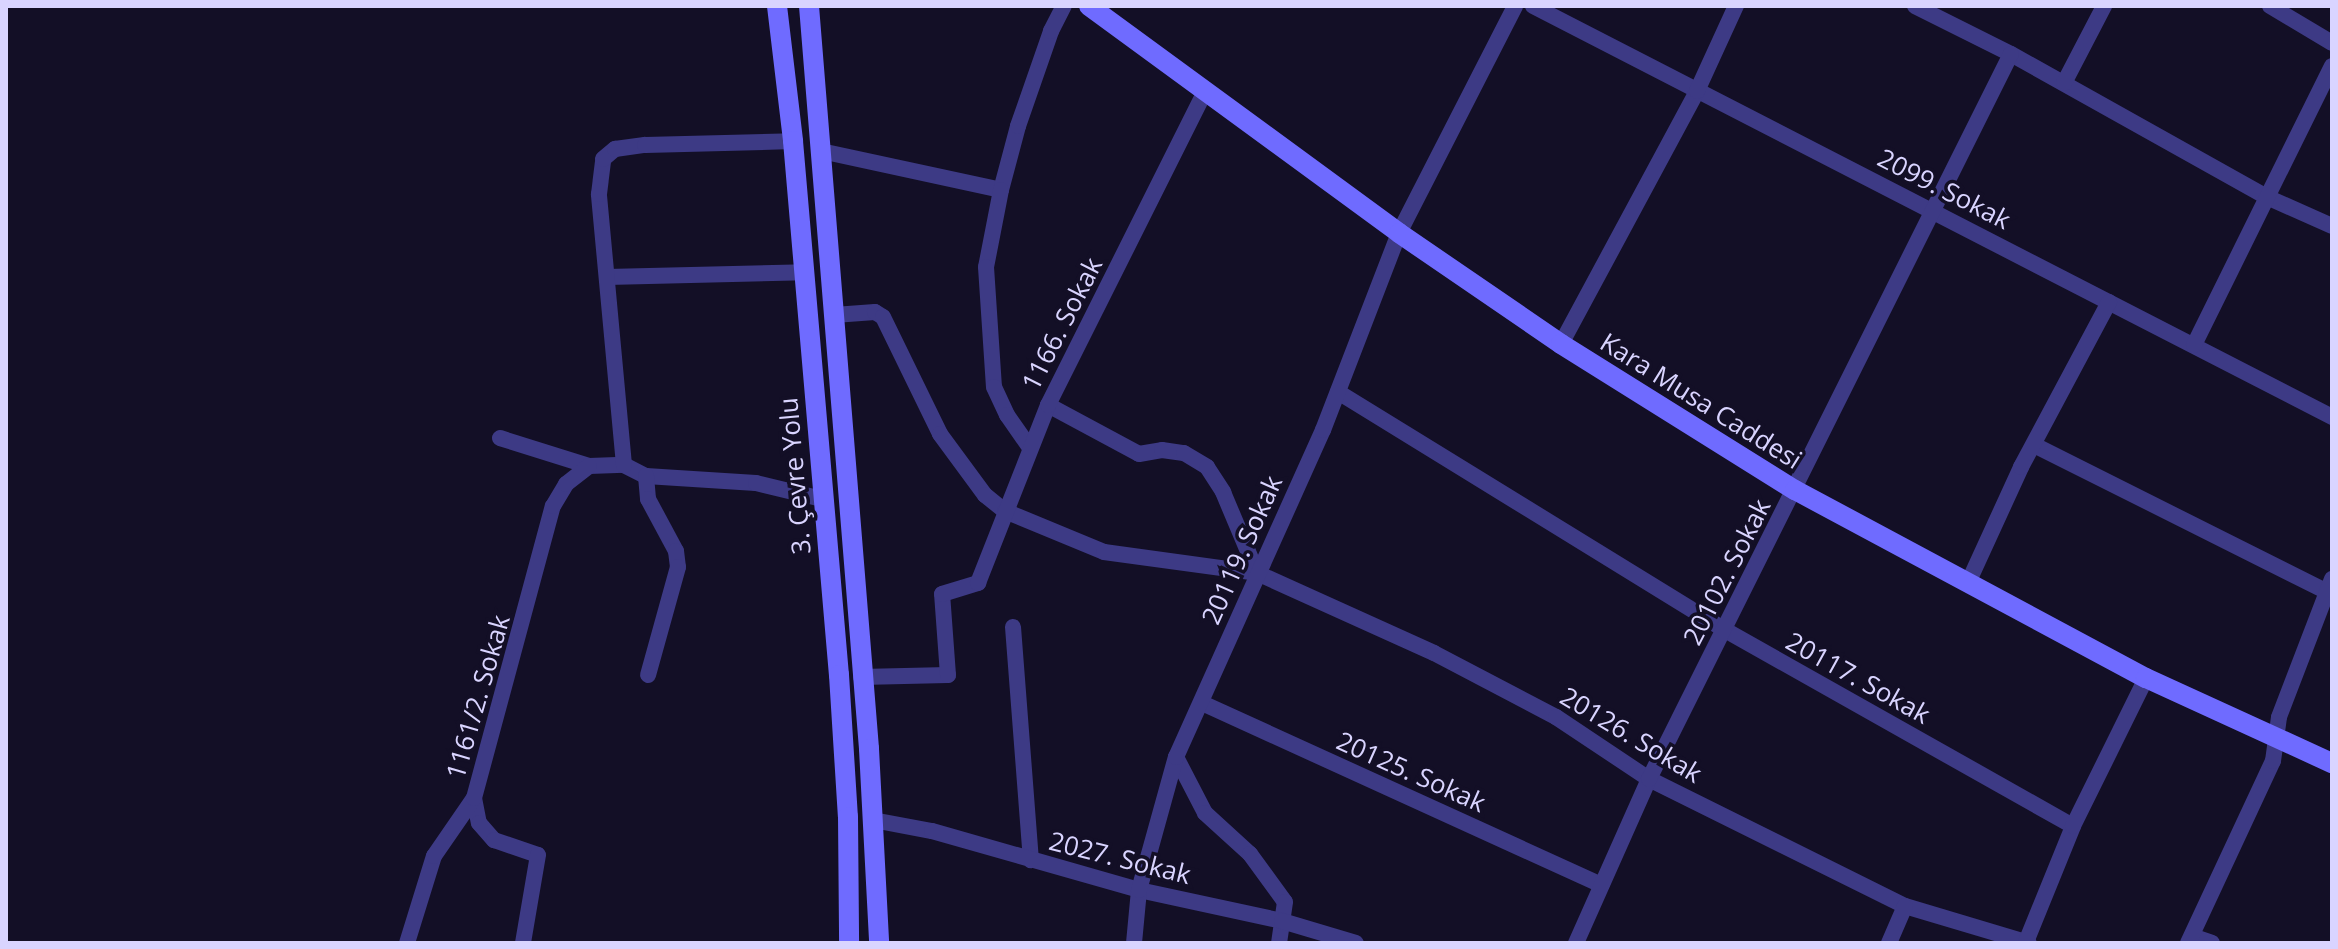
<!DOCTYPE html>
<html>
<head>
<meta charset="utf-8">
<style>
	body { margin:0 }
	#map { position:relative; width:2338px; height:949px; overflow:hidden; background:#130f26; font-family:"Open Sans",sans-serif }
	div>[style] { position:absolute }
	.street>* { height:16px; margin:-8px; padding:0 8px; transform-origin:8px; border-radius:8px; background:#3d3a85 }
	.secondary>* { height:20px; margin:-10px; padding:0 10px; transform-origin:10px; border-radius:10px; background:#6f6bff }
	span { translate:-50% -50%; white-space:nowrap; text-align:center; line-height:1.15; -webkit-text-stroke:7px #130f26; paint-order:stroke }
	.street-label { font-size:26px; color:#d9d4ff }
	.frame { position:absolute; inset:0; border:8px solid #d9d4ff; pointer-events:none }
</style>
</head>
<body>
<div id="map">
	<div class="street">
		<div style="left:1533px;top:6px;width:899px;rotate:27.22deg"></div>
		<div style="left:1915px;top:6px;width:107px;rotate:26.6deg"></div>
		<div style="left:2011px;top:54px;width:295px;rotate:29.2deg"></div>
		<div style="left:2269px;top:198px;width:69px;rotate:24deg"></div>
		<div style="left:2270px;top:6px;width:72px;rotate:30.8deg"></div>
		<div style="left:2064px;top:83px;width:87px;rotate:-62.5deg"></div>
		<div style="left:821px;top:151px;width:184px;rotate:12.2deg"></div>
		<div style="left:1001px;top:190px;width:66px;rotate:-75.1deg"></div>
		<div style="left:1018px;top:126px;width:101px;rotate:-70.8deg"></div>
		<div style="left:1051px;top:31px;width:28px;rotate:-63deg"></div>
		<div style="left:1001px;top:190px;width:78px;rotate:101deg"></div>
		<div style="left:986px;top:267px;width:120px;rotate:86.2deg"></div>
		<div style="left:994px;top:387px;width:31px;rotate:65deg"></div>
		<div style="left:1007px;top:415px;width:38px;rotate:55deg"></div>
		<div style="left:607px;top:277px;width:198px;rotate:-1.4deg"></div>
		<div style="left:834px;top:315px;width:41px;rotate:-4.2deg"></div>
		<div style="left:875px;top:312px;width:9px;rotate:32deg"></div>
		<div style="left:883px;top:317px;width:130px;rotate:64deg"></div>
		<div style="left:940px;top:434px;width:76px;rotate:53.6deg"></div>
		<div style="left:985px;top:495px;width:26px;rotate:39deg"></div>
		<div style="left:1005px;top:511px;width:107px;rotate:22.5deg"></div>
		<div style="left:1104px;top:552px;width:154px;rotate:7.8deg"></div>
		<div style="left:1257px;top:573px;width:194px;rotate:24.3deg"></div>
		<div style="left:1434px;top:653px;width:138px;rotate:27.7deg"></div>
		<div style="left:1556px;top:717px;width:112px;rotate:33.7deg"></div>
		<div style="left:1649px;top:779px;width:286px;rotate:26.4deg"></div>
		<div style="left:1905px;top:906px;width:129px;rotate:16.6deg"></div>
		<div style="left:1561px;top:344px;width:287px;rotate:-61.7deg"></div>
		<div style="left:1697px;top:91px;width:94px;rotate:-65.4deg"></div>
		<div style="left:2194px;top:345px;width:311px;rotate:-63.7deg"></div>
		<div style="left:1338px;top:392px;width:454px;rotate:31.6deg"></div>
		<div style="left:1725px;top:630px;width:399px;rotate:29.4deg"></div>
		<div style="left:1048px;top:405px;width:103px;rotate:28.3deg"></div>
		<div style="left:1139px;top:454px;width:23px;rotate:-10deg"></div>
		<div style="left:1162px;top:450px;width:22px;rotate:8deg"></div>
		<div style="left:1184px;top:453px;width:27px;rotate:31deg"></div>
		<div style="left:1207px;top:467px;width:30px;rotate:57deg"></div>
		<div style="left:1223px;top:492px;width:88px;rotate:67.2deg"></div>
		<div style="left:500px;top:438px;width:93px;rotate:17.5deg"></div>
		<div style="left:589px;top:466px;width:35px;rotate:-2deg"></div>
		<div style="left:624px;top:465px;width:25px;rotate:27deg"></div>
		<div style="left:646px;top:476px;width:110px;rotate:3.6deg"></div>
		<div style="left:756px;top:483px;width:68px;rotate:13.6deg"></div>
		<div style="left:2034px;top:445px;width:328px;rotate:26.6deg"></div>
		<div style="left:624px;top:465px;width:272px;rotate:-95.3deg"></div>
		<div style="left:599px;top:194px;width:35px;rotate:-83deg"></div>
		<div style="left:603px;top:159px;width:16px;rotate:-40deg"></div>
		<div style="left:615px;top:149px;width:30px;rotate:-8deg"></div>
		<div style="left:645px;top:145px;width:148px;rotate:-1.5deg"></div>
		<div style="left:646px;top:476px;width:23px;rotate:85deg"></div>
		<div style="left:648px;top:499px;width:59px;rotate:61.7deg"></div>
		<div style="left:676px;top:551px;width:16px;rotate:83deg"></div>
		<div style="left:678px;top:567px;width:112px;rotate:105.5deg"></div>
		<div style="left:1968px;top:583px;width:128px;rotate:-65.4deg"></div>
		<div style="left:2021px;top:467px;width:187px;rotate:-61.9deg"></div>
		<div style="left:1013px;top:627px;width:234px;rotate:85.6deg"></div>
		<div style="left:861px;top:677px;width:87px;rotate:-1.3deg"></div>
		<div style="left:948px;top:675px;width:81px;rotate:-94.2deg"></div>
		<div style="left:942px;top:594px;width:38px;rotate:-17deg"></div>
		<div style="left:978px;top:583px;width:191px;rotate:-68.5deg"></div>
		<div style="left:1048px;top:405px;width:349px;rotate:-63.4deg"></div>
		<div style="left:1202px;top:703px;width:439px;rotate:24.5deg"></div>
		<div style="left:1176px;top:757px;width:63px;rotate:62.6deg"></div>
		<div style="left:1205px;top:813px;width:61px;rotate:42.3deg"></div>
		<div style="left:1250px;top:854px;width:59px;rotate:53.9deg"></div>
		<div style="left:1285px;top:902px;width:41px;rotate:98.3deg"></div>
		<div style="left:474px;top:798px;width:25px;rotate:79deg"></div>
		<div style="left:479px;top:823px;width:23px;rotate:49deg"></div>
		<div style="left:494px;top:840px;width:46px;rotate:18.8deg"></div>
		<div style="left:538px;top:855px;width:89px;rotate:99.7deg"></div>
		<div style="left:873px;top:820px;width:60px;rotate:10.6deg"></div>
		<div style="left:932px;top:831px;width:215px;rotate:15.9deg"></div>
		<div style="left:1139px;top:890px;width:146px;rotate:12.2deg"></div>
		<div style="left:1282px;top:921px;width:77px;rotate:16.6deg"></div>
		<div style="left:2192px;top:936px;width:21px;rotate:19deg"></div>
		<div style="left:2026px;top:942px;width:125px;rotate:-67.9deg"></div>
		<div style="left:2073px;top:826px;width:165px;rotate:-63.7deg"></div>
		<div style="left:407px;top:943px;width:91px;rotate:-72.8deg"></div>
		<div style="left:434px;top:856px;width:70px;rotate:-55.4deg"></div>
		<div style="left:474px;top:798px;width:302px;rotate:-74.9deg"></div>
		<div style="left:553px;top:506px;width:26px;rotate:-59deg"></div>
		<div style="left:566px;top:484px;width:29px;rotate:-38deg"></div>
		<div style="left:1134px;top:943px;width:53px;rotate:-84.6deg"></div>
		<div style="left:1139px;top:890px;width:138px;rotate:-74.5deg"></div>
		<div style="left:1176px;top:757px;width:359px;rotate:-65.8deg"></div>
		<div style="left:1323px;top:430px;width:211px;rotate:-68.9deg"></div>
		<div style="left:1399px;top:233px;width:255px;rotate:-62.9deg"></div>
		<div style="left:1576px;top:943px;width:180px;rotate:-66deg"></div>
		<div style="left:1649px;top:779px;width:810px;rotate:-63.47deg"></div>
		<div style="left:1889px;top:943px;width:40px;rotate:-66.6deg"></div>
		<div style="left:2188px;top:943px;width:201px;rotate:-65deg"></div>
		<div style="left:2273px;top:761px;width:44px;rotate:-82.2deg"></div>
		<div style="left:2279px;top:717px;width:148px;rotate:-69deg"></div>
	</div>
	<div class="secondary">
		<div style="left:777px;top:6px;width:136px;rotate:83.2deg"></div>
		<div style="left:793px;top:141px;width:536px;rotate:85.08deg"></div>
		<div style="left:839px;top:675px;width:142px;rotate:86.4deg"></div>
		<div style="left:848px;top:817px;width:126px;rotate:89.5deg"></div>
		<div style="left:809px;top:6px;width:745px;rotate:85.38deg"></div>
		<div style="left:869px;top:749px;width:194px;rotate:87deg"></div>
		<div style="left:1089px;top:6px;width:384px;rotate:36.2deg"></div>
		<div style="left:1399px;top:233px;width:196px;rotate:34.4deg"></div>
		<div style="left:1561px;top:344px;width:276px;rotate:32deg"></div>
		<div style="left:1795px;top:490px;width:398px;rotate:28.2deg"></div>
		<div style="left:2146px;top:678px;width:205px;rotate:24.6deg"></div>
	</div>
	<div class="street-label">
		<span style="left:1944px;top:189px;rotate:27deg">2099. Sokak</span>
		<span style="left:1062px;top:324px;rotate:-63deg">1166. Sokak</span>
		<span style="left:1701px;top:401px;rotate:32deg">Kara Musa Caddesi</span>
		<span style="left:795px;top:476px;rotate:-95deg">3. Çevre Yolu</span>
		<span style="left:1242px;top:550px;rotate:-66deg">20119. Sokak</span>
		<span style="left:1727px;top:572px;rotate:-63deg">20102. Sokak</span>
		<span style="left:1858px;top:678px;rotate:29deg">20117. Sokak</span>
		<span style="left:478px;top:697px;rotate:-74deg">1161/2. Sokak</span>
		<span style="left:1631px;top:735px;rotate:31deg">20126. Sokak</span>
		<span style="left:1411px;top:772px;rotate:24deg">20125. Sokak</span>
		<span style="left:1120px;top:858px;rotate:14deg">2027. Sokak</span>
	</div>
	<div class="frame"></div>
</div>
</body>
</html>
